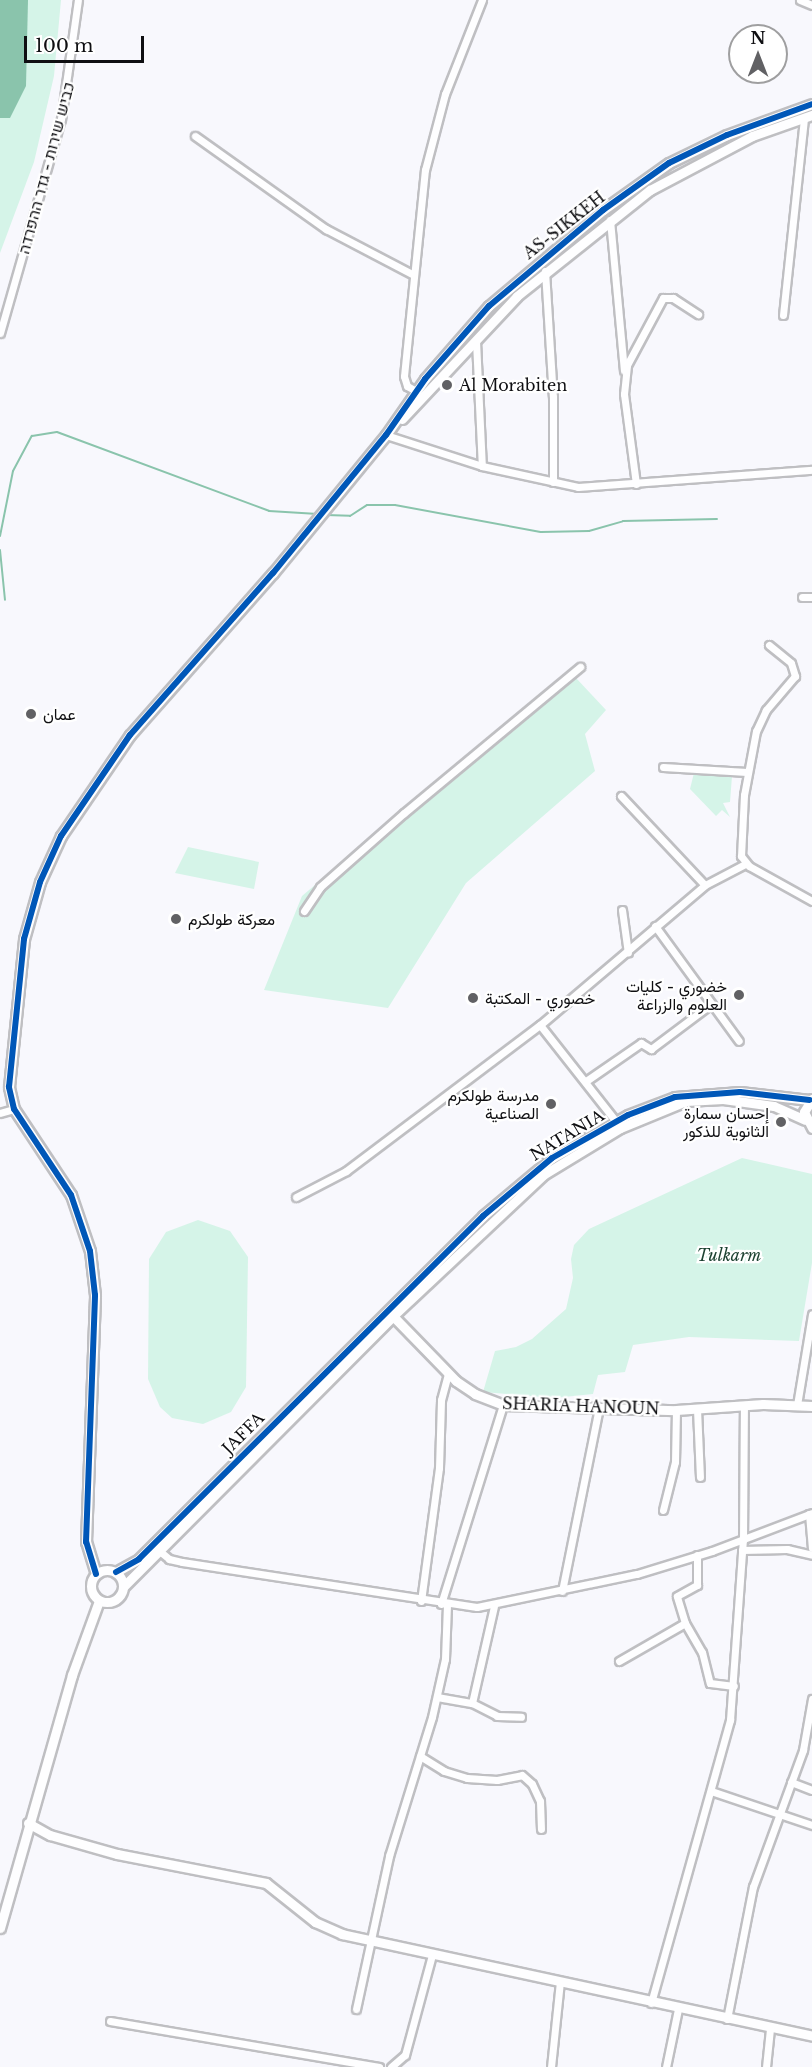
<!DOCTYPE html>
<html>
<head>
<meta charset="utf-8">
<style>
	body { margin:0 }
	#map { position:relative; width:812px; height:2067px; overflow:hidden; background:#f8f8fd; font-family:"Libre Baskerville",Vazirmatn,Heebo,serif }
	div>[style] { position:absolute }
	.green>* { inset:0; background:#d5f4e8 }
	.water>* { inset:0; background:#8ac4ac }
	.stream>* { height:2px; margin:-1px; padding:0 1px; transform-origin:1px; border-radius:1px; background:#8ac4ac }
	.roads { filter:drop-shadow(2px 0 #bfbfc2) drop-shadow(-2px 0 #bfbfc2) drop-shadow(0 2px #bfbfc2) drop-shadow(0 -2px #bfbfc2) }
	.street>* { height:7px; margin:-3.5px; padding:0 3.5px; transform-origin:3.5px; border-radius:3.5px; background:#fefeff }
	.secondary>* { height:9px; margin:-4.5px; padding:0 4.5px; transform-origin:4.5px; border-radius:4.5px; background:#fefeff }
	.secondary>.ring { margin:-4.5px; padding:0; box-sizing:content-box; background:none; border:9px solid #fefeff; border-radius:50% }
	.cycleway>* { height:6px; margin:-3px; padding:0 3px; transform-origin:3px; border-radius:3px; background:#0057b8 }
	.dots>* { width:16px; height:16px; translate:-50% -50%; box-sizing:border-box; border:3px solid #fff; border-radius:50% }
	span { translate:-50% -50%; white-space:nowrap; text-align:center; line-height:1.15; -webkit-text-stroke:4.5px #fff; paint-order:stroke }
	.street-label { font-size:16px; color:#0f0f12 }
	.poi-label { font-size:16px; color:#0f0f12 }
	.left { translate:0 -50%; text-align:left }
	.right { translate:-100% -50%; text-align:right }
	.park-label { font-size:16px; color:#1d4232; font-style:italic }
	.north { position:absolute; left:728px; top:24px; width:60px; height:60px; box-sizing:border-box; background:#fff; border:2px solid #9f9fa0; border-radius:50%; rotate:0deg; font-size:16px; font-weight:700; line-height:24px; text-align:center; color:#0f0f12 }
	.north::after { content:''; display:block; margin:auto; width:21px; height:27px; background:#616164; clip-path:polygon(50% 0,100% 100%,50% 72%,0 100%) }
	.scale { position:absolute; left:24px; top:36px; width:120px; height:27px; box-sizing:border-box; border:3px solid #0f0f12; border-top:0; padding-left:8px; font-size:18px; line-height:21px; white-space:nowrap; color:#0f0f12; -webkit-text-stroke:4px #fff; paint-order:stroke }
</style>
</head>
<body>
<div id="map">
	<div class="green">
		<div style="clip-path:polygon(0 0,61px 0,54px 76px,34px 162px,0 253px)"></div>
		<div style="clip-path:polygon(576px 678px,606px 710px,585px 734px,595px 771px,466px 883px,388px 1008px,264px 990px,302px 896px,402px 811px)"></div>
		<div style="clip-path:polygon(694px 773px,732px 776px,730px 802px,723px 803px,730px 817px,722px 810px,716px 816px,690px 789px)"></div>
		<div style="clip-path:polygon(188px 847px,259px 862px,254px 889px,175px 873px)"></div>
		<div style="clip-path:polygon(742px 1158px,812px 1174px,812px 1263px,799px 1341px,689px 1337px,633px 1345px,625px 1372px,598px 1375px,593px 1394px,554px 1398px,483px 1392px,495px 1351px,516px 1347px,532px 1339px,566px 1309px,573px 1278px,571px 1259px,574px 1245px,589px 1229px)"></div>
		<div style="clip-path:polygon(198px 1220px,230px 1231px,248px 1257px,246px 1387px,231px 1412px,203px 1424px,172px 1418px,160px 1407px,148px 1379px,149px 1259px,166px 1232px)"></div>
	</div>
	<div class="water">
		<div style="clip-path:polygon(0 0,28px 0,26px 86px,10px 118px,0 118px)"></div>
	</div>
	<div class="stream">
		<div style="left:326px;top:515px;width:24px;rotate:2deg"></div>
		<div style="left:350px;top:516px;width:20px;rotate:-33deg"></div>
		<div style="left:367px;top:505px;width:28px"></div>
		<div style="left:395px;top:505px;width:148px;rotate:10.5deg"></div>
		<div style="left:541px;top:532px;width:48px;rotate:-1.2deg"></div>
		<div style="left:589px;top:531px;width:35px;rotate:-16deg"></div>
		<div style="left:623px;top:521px;width:94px;rotate:-1.2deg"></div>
		<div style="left:0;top:536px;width:66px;rotate:-78.7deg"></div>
		<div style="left:13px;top:471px;width:40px;rotate:-62deg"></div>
		<div style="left:32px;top:436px;width:25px;rotate:-9deg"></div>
		<div style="left:57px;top:432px;width:226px;rotate:20.4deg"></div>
		<div style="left:269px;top:511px;width:49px;rotate:3.5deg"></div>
		<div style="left:0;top:550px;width:50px;rotate:84.3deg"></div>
	</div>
	<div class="roads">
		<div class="street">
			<div style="left:800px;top:0;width:13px;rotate:23deg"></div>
			<div style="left:195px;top:136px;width:161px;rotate:35.4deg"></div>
			<div style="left:326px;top:229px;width:97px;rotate:27.6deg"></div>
			<div style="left:610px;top:220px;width:151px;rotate:84.7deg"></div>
			<div style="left:545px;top:271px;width:126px;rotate:86.4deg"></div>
			<div style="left:553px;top:397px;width:85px;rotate:90deg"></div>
			<div style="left:783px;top:315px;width:198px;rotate:-83.9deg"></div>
			<div style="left:0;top:333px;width:223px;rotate:-74.1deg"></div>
			<div style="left:61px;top:119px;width:120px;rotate:-81.9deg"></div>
			<div style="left:476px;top:341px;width:125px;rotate:87.3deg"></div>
			<div style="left:416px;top:391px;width:10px;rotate:-151deg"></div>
			<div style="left:407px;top:386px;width:10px;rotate:-107deg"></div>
			<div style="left:404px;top:376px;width:207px;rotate:-84.2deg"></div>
			<div style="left:425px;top:170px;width:79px;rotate:-75.3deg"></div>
			<div style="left:445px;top:94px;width:101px;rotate:-68.5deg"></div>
			<div style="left:386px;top:435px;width:101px;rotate:17.9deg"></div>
			<div style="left:482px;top:466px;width:98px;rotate:12.3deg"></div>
			<div style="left:578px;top:487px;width:235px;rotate:-4.2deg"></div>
			<div style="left:636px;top:484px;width:91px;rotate:-97.6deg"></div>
			<div style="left:624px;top:394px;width:29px;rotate:-84deg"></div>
			<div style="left:627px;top:365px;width:76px;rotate:-61.8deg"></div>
			<div style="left:663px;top:298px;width:10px"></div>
			<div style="left:673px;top:298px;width:30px;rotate:33deg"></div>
			<div style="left:802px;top:597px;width:10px"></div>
			<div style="left:769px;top:645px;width:28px;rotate:39deg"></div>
			<div style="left:791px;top:663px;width:14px;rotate:73deg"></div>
			<div style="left:795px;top:676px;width:45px;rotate:130.5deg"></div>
			<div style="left:766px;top:710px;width:23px;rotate:115deg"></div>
			<div style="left:756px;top:731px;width:65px;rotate:100.6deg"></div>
			<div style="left:744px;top:795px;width:61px;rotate:92.8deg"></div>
			<div style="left:741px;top:856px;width:13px;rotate:51deg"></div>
			<div style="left:749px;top:866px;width:72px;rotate:29.1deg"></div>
			<div style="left:663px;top:767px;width:84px;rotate:3.4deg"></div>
			<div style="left:621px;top:796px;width:122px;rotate:46.7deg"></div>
			<div style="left:622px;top:910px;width:43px;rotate:82.1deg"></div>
			<div style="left:304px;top:911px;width:29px;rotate:-56deg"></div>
			<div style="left:320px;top:887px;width:112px;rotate:-41.4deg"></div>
			<div style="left:404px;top:813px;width:229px;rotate:-39.7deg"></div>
			<div style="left:655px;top:926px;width:142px;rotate:53.9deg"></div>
			<div style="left:540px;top:1025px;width:126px;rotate:51.8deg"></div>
			<div style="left:586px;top:1081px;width:67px;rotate:-34.6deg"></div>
			<div style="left:641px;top:1043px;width:12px;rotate:31deg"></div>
			<div style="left:651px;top:1049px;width:75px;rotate:-36.9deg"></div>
			<div style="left:0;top:1113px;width:15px;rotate:-16deg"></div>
			<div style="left:296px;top:1197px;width:56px;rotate:-27.5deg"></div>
			<div style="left:346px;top:1171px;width:243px;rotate:-37deg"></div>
			<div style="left:540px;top:1025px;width:216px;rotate:-40.3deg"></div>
			<div style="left:705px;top:885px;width:45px;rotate:-27.7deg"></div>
			<div style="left:797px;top:1405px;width:92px;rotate:-80.6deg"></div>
			<div style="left:697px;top:1409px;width:68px;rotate:87.5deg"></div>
			<div style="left:663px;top:1510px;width:49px;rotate:-76deg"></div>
			<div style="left:675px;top:1462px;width:52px;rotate:-88.9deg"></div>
			<div style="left:809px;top:1514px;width:34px;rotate:85deg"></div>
			<div style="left:156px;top:1548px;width:17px;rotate:40deg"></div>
			<div style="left:169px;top:1559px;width:13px;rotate:13deg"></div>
			<div style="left:182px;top:1562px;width:298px;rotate:8.7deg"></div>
			<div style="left:477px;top:1607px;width:163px;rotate:-11.7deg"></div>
			<div style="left:637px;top:1574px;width:78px;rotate:-17deg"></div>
			<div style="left:712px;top:1551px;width:107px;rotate:-20.8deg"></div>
			<div style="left:742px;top:1550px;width:45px;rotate:-1.3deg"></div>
			<div style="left:787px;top:1549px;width:26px;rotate:13deg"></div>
			<div style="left:562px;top:1591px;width:187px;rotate:-78.6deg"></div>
			<div style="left:421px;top:1601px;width:134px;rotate:-82.3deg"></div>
			<div style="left:439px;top:1468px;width:68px;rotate:-88.3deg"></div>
			<div style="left:441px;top:1400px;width:27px;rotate:-75deg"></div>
			<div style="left:441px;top:1604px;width:208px;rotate:-72.7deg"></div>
			<div style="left:685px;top:1623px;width:34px;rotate:60deg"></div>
			<div style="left:702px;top:1652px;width:32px;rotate:76deg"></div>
			<div style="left:710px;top:1683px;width:24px;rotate:7deg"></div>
			<div style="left:619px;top:1661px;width:76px;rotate:-29.9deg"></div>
			<div style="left:685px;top:1623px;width:28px;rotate:-107deg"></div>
			<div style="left:677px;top:1596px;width:23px;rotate:-29deg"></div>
			<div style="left:697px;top:1585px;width:30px;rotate:-90deg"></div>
			<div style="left:437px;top:1697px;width:36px;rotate:10deg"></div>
			<div style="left:472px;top:1703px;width:28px;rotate:27deg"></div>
			<div style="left:497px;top:1716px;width:24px;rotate:2deg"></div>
			<div style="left:472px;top:1703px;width:99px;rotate:-77.2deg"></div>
			<div style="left:420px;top:1756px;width:28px;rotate:32deg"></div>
			<div style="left:444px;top:1771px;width:24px;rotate:17deg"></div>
			<div style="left:467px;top:1778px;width:30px;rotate:4deg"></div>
			<div style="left:497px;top:1780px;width:25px;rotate:-11deg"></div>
			<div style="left:522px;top:1775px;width:13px;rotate:42deg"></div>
			<div style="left:532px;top:1784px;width:19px;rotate:65deg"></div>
			<div style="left:540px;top:1801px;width:28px;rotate:88deg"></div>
			<div style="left:791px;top:1782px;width:22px;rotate:21deg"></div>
			<div style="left:711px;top:1791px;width:107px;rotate:18.6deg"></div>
			<div style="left:651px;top:2003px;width:294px;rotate:-74.4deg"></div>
			<div style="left:730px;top:1720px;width:180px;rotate:-85.9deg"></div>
			<div style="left:743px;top:1540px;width:134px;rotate:-89.6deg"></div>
			<div style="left:356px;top:2009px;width:157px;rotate:-77.8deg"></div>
			<div style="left:389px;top:1856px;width:145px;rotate:-72.8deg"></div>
			<div style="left:432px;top:1717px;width:59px;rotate:-77.4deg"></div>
			<div style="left:445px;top:1659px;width:54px;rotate:-87.9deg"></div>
			<div style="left:727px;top:2019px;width:135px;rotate:-78.9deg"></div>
			<div style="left:753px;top:1887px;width:146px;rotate:-69.9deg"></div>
			<div style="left:803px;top:1750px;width:52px;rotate:-80deg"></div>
			<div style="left:110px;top:2021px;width:273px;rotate:9.7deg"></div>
			<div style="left:391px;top:2067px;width:18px;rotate:-41deg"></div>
			<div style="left:405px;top:2055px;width:104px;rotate:-74.9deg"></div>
			<div style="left:551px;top:2067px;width:86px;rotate:-84deg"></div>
			<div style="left:666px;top:2067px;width:59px;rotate:-78.3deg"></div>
			<div style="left:766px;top:2067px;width:39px;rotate:-84deg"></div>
		</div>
		<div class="secondary">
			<div style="left:402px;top:419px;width:168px;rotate:-46.9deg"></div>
			<div style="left:517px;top:296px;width:170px;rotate:-38.6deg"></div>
			<div style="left:650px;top:190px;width:115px;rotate:-27.9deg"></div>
			<div style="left:752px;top:136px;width:64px;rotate:-19.3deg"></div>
			<div style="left:812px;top:1099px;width:15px;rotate:122deg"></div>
			<div style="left:804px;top:1112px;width:18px;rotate:63deg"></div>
			<div style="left:389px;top:1312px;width:96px;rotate:45.8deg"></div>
			<div style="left:456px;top:1381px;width:23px;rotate:34deg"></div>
			<div style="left:475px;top:1394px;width:30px;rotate:21deg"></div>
			<div style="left:503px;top:1405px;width:173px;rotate:1.7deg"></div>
			<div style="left:676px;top:1410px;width:87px;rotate:-3.9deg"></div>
			<div style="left:763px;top:1404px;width:49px;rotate:2.3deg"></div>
			<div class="ring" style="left:91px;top:1570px;width:23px;height:23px"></div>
			<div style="left:116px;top:1572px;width:26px;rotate:-29deg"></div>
			<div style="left:139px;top:1559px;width:486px;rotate:-44.9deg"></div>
			<div style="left:483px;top:1216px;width:90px;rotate:-40deg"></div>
			<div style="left:552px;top:1158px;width:87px;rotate:-29.5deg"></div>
			<div style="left:628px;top:1115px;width:50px;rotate:-21deg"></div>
			<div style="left:675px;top:1097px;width:65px;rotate:-4.4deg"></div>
			<div style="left:740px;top:1092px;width:70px;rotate:6.5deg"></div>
			<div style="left:96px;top:1574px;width:34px;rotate:-107deg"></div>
			<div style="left:86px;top:1542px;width:247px;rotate:-87.9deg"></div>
			<div style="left:95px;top:1295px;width:44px;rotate:-96.5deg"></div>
			<div style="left:90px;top:1251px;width:59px;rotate:-108.7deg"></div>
			<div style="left:71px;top:1195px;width:103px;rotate:-123.5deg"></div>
			<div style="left:14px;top:1109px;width:23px;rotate:-103deg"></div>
			<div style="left:9px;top:1087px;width:149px;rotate:-84.2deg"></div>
			<div style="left:24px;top:939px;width:59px;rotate:-74.3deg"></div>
			<div style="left:40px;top:882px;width:51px;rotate:-65.5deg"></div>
			<div style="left:61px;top:836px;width:122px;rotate:-55.7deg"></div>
			<div style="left:130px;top:735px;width:216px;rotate:-48.6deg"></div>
			<div style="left:273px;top:573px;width:178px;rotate:-50.7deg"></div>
			<div style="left:386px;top:435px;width:68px;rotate:-55.1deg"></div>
			<div style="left:425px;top:379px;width:97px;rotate:-48.8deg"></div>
			<div style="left:489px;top:306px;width:149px;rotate:-40.1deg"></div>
			<div style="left:603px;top:210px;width:81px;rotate:-35.5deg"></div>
			<div style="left:669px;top:163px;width:64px;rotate:-25.8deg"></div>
			<div style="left:727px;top:135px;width:90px;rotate:-20deg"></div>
			<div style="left:123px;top:1587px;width:383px;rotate:-45.1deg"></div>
			<div style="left:393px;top:1316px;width:206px;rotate:-43.2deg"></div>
			<div style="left:543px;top:1175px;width:90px;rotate:-31.4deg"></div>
			<div style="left:620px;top:1128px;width:71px;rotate:-22.2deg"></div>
			<div style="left:686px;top:1101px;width:37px;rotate:-3deg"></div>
			<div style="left:723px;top:1099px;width:51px;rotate:7.8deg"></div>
			<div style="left:774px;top:1106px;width:34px;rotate:24deg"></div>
			<div style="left:28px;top:1823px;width:25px;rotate:29deg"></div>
			<div style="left:50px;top:1835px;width:70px;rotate:15.8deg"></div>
			<div style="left:117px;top:1854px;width:152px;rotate:11deg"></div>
			<div style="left:266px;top:1883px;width:63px;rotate:38.5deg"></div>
			<div style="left:315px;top:1922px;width:30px;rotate:24deg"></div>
			<div style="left:342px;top:1934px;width:481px;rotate:12.2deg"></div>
			<div style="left:0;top:1928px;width:263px;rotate:-74.1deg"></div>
			<div style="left:72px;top:1675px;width:79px;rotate:-70deg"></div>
		</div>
	</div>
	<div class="cycleway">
		<div style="left:116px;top:1572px;width:26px;rotate:-29deg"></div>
		<div style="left:139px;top:1559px;width:486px;rotate:-44.9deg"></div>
		<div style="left:483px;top:1216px;width:90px;rotate:-40deg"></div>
		<div style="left:552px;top:1158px;width:87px;rotate:-29.5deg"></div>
		<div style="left:628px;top:1115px;width:50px;rotate:-21deg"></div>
		<div style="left:675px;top:1097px;width:65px;rotate:-4.4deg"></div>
		<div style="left:740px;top:1092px;width:70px;rotate:6.5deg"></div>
		<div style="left:96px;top:1574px;width:34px;rotate:-107deg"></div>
		<div style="left:86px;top:1542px;width:247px;rotate:-87.9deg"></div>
		<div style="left:95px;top:1295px;width:44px;rotate:-96.5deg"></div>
		<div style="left:90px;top:1251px;width:59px;rotate:-108.7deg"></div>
		<div style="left:71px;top:1195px;width:103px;rotate:-123.5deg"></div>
		<div style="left:14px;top:1109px;width:23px;rotate:-103deg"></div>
		<div style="left:9px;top:1087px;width:149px;rotate:-84.2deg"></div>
		<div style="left:24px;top:939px;width:59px;rotate:-74.3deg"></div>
		<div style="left:40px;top:882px;width:51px;rotate:-65.5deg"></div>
		<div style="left:61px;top:836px;width:122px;rotate:-55.7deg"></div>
		<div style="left:130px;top:735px;width:216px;rotate:-48.6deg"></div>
		<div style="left:273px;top:573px;width:178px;rotate:-50.7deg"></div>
		<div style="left:386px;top:435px;width:68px;rotate:-55.1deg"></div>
		<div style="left:425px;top:379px;width:97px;rotate:-48.8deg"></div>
		<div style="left:489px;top:306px;width:149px;rotate:-40.1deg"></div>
		<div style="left:603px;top:210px;width:81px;rotate:-35.5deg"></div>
		<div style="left:669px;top:163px;width:64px;rotate:-25.8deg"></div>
		<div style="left:727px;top:135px;width:90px;rotate:-20deg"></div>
	</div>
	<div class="dots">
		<div style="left:447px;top:385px;background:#616164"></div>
		<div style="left:31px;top:714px;background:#616164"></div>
		<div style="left:176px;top:919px;background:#616164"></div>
		<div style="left:739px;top:995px;background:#616164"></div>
		<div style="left:473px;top:998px;background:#616164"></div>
		<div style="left:551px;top:1104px;background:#616164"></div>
		<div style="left:781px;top:1122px;background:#616164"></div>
	</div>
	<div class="street-label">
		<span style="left:46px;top:168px;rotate:-75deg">כביש שירות - גדר ההפרדה</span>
		<span style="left:564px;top:225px;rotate:-38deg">AS-SIKKEH</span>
		<span style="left:567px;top:1135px;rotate:-31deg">NATANIA</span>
		<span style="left:581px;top:1406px;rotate:2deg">SHARIA HANOUN</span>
		<span style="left:243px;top:1433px;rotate:-45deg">JAFFA</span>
	</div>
	<div class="poi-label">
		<span class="left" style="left:459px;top:385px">Al Morabiten</span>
		<span class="left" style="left:43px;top:714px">عمان</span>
		<span class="left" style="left:188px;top:919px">معركة طولكرم</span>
		<span class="right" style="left:727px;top:995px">خضوري - كليات<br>العلوم والزراعة</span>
		<span class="left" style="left:485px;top:998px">خصوري - المكتبة</span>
		<span class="right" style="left:539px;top:1104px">مدرسة طولكرم<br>الصناعية</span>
		<span class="right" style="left:769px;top:1122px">إحسان سمارة<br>الثانوية للذكور</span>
	</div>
	<div class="park-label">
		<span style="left:729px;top:1255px">Tulkarm</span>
	</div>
	<div class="north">N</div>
	<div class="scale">100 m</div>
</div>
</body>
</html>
